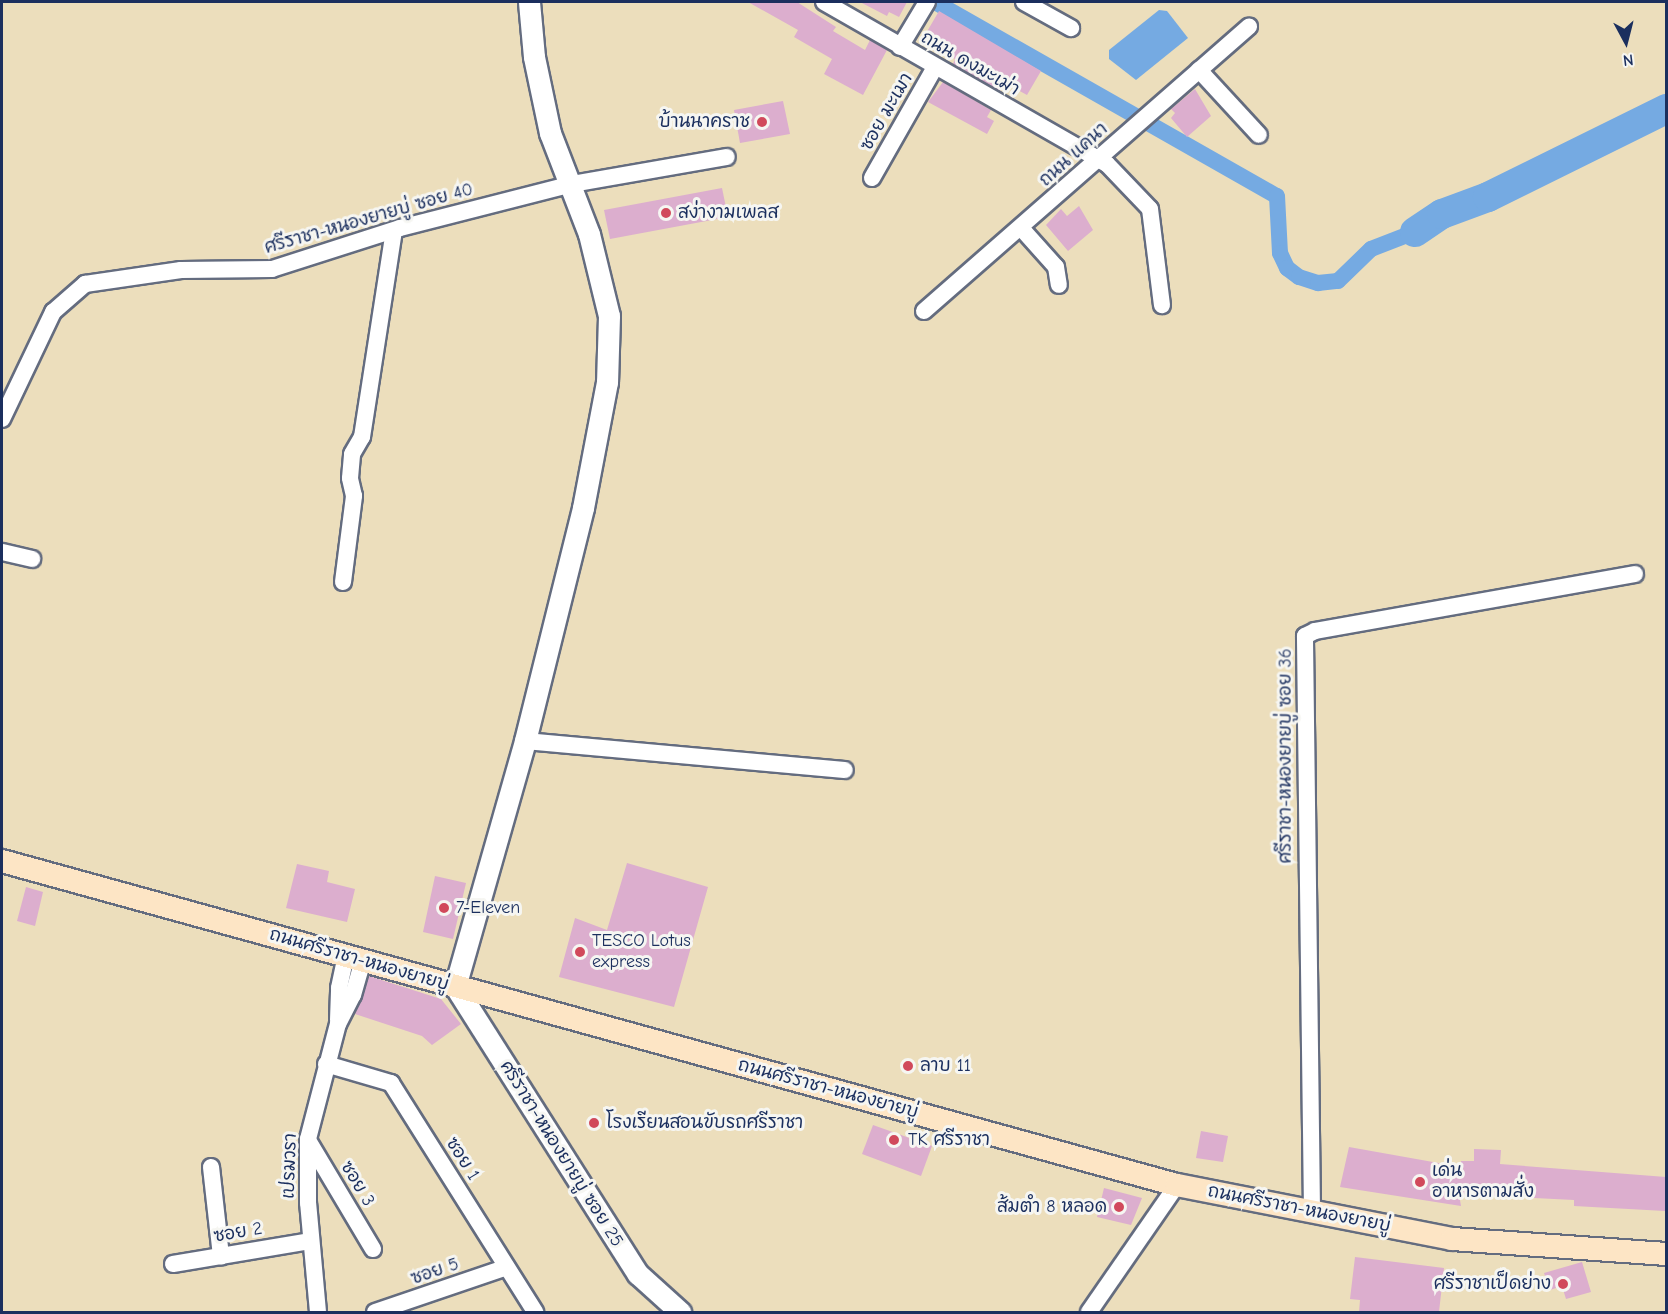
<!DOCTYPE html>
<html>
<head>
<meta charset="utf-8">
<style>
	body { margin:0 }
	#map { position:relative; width:1668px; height:1314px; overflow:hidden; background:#ecdebc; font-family:"Comic Neue","Playpen Sans Thai",sans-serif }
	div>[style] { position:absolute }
	.water>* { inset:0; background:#75aae2 }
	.canal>* { height:16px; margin:-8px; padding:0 8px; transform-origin:8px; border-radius:8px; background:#75aae2 }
	.river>* { height:30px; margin:-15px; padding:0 15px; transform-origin:15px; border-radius:15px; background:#75aae2 }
	.building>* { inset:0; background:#dcaece }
	.roads { filter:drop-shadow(2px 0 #646c7f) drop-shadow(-2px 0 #646c7f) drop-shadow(0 2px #646c7f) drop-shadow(0 -2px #646c7f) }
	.minor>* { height:16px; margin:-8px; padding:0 8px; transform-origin:8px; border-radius:8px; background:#fff }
	.tertiary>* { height:21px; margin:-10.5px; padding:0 10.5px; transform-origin:10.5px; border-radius:10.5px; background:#fff }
	.secondary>* { height:22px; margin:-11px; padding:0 11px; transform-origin:11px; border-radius:11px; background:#fde5c5 }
	.dots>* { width:16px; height:16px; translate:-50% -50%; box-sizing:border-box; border:3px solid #f6f6f2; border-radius:50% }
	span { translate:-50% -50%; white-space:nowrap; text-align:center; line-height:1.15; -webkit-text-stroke:6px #f6f6f2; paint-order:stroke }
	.street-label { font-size:18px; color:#1b2f5e }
	.poi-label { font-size:18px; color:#1b2f5e }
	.right { translate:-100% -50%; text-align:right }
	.left { translate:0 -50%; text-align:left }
	.frame { position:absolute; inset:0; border:3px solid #1b2f5e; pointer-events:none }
	.north { position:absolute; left:1596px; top:12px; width:60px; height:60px; -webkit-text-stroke:4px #f6f6f2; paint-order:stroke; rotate:173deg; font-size:16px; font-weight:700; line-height:24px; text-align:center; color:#1b2f5e }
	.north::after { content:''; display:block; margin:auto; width:21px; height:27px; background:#1b2f5e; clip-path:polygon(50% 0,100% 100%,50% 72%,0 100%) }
</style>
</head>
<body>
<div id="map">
	<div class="water">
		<div style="clip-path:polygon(1159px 10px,1167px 11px,1188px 38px,1136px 80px,1109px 59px,1109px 50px)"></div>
	</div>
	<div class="canal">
		<div style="left:935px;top:2px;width:393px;rotate:29.6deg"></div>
		<div style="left:1277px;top:196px;width:57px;rotate:87deg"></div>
		<div style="left:1280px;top:253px;width:17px;rotate:65deg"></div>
		<div style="left:1287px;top:268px;width:15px;rotate:37deg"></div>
		<div style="left:1299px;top:277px;width:20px;rotate:18deg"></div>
		<div style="left:1318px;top:283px;width:20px;rotate:-6deg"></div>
		<div style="left:1338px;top:281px;width:46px;rotate:-44.1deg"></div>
		<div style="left:1371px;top:249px;width:47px;rotate:-21.1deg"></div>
	</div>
	<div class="river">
		<div style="left:1415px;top:232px;width:32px;rotate:-34deg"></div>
		<div style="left:1442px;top:214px;width:49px;rotate:-20.3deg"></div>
		<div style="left:1488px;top:197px;width:199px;rotate:-26.3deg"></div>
	</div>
	<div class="building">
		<div style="clip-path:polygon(748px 2px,797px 2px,836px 27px,833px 31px,865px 50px,870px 40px,887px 50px,863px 95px,824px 74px,832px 59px,794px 37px,798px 30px)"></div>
		<div style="clip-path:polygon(860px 2px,907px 2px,899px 17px,889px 12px,887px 16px)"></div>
		<div style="clip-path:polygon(939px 11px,1041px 71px,1027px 95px,1005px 83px,1000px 91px,953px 64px,955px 59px,931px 45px,934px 40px,925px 35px)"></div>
		<div style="clip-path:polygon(943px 82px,991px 110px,987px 117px,994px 121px,987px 134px,928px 102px)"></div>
		<div style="clip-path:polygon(1195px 89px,1211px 116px,1187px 137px,1171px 118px,1175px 113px,1171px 109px)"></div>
		<div style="clip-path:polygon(783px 101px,790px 134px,740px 143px,734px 110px)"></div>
		<div style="clip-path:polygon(722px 188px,728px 217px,610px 239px,604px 210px)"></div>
		<div style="clip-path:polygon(1079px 206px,1093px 230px,1068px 251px,1046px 225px,1061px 209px,1067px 216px)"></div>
		<div style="clip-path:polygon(627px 863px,708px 887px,674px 1007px,559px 977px,575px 918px,607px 930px)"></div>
		<div style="clip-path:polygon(297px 864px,329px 871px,327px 882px,355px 889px,347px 922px,286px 908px)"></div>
		<div style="clip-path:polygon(435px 876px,466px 883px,453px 939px,423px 932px)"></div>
		<div style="clip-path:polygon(26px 887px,43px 892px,35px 926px,17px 921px)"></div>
		<div style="clip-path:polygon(369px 976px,441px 999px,461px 1024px,432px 1045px,422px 1036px,355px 1014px)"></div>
		<div style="clip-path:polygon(873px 1125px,932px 1146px,921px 1176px,862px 1154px)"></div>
		<div style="clip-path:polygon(1201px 1131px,1228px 1136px,1223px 1162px,1196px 1158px)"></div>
		<div style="clip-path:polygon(1349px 1147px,1461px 1167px,1461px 1161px,1474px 1161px,1474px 1149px,1501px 1150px,1500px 1164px,1666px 1177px,1665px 1211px,1574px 1206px,1574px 1200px,1459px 1194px,1461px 1206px,1340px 1187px)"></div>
		<div style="clip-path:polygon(1104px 1188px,1142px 1198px,1131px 1225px,1097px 1217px)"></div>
		<div style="clip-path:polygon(1355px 1257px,1444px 1268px,1439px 1312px,1359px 1312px,1360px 1300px,1350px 1299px)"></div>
		<div style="clip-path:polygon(1582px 1262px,1591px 1292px,1566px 1299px,1562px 1286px,1550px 1290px,1544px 1273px)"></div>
	</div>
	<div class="roads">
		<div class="minor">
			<div style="left:824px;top:2px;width:326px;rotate:29.8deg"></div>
			<div style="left:1107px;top:164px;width:62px;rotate:46.3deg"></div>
			<div style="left:1150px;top:209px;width:97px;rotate:82.9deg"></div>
			<div style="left:1024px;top:2px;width:54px;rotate:29deg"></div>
			<div style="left:900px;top:47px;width:52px;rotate:-59deg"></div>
			<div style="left:1199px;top:70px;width:88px;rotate:47.3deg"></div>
			<div style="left:872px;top:178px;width:128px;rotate:-60.4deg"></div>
			<div style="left:1022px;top:229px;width:51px;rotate:48.2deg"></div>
			<div style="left:1056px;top:267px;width:18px;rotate:81deg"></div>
			<div style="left:924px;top:311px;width:432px;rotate:-41.2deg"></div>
			<div style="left:2px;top:419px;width:119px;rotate:-64.5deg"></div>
			<div style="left:53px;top:312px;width:43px;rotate:-41.2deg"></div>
			<div style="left:85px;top:284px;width:97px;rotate:-8.3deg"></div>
			<div style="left:181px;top:270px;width:91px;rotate:-0.6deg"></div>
			<div style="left:272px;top:269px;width:134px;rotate:-17.8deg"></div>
			<div style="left:400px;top:228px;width:178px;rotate:-14.3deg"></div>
			<div style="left:572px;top:184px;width:157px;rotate:-9.9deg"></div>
			<div style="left:2px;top:552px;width:31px;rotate:13deg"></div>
			<div style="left:343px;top:582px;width:87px;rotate:-82.7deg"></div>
			<div style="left:354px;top:496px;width:18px;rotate:-103deg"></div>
			<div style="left:350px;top:478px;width:24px;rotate:-85deg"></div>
			<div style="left:352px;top:454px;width:20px;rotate:-60deg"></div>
			<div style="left:362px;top:437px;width:208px;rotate:-81.2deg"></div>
			<div style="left:525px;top:741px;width:321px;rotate:5.2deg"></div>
			<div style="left:338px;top:1020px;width:32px;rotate:-88deg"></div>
			<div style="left:339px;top:988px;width:34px;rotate:-78deg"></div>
			<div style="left:326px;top:1064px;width:68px;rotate:16.3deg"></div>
			<div style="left:391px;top:1083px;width:271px;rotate:57.8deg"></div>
			<div style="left:308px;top:1140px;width:127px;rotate:59.2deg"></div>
			<div style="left:211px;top:1167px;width:90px;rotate:83.6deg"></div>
			<div style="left:1312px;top:1212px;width:576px;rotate:-90.7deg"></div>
			<div style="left:1305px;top:636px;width:11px;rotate:-27deg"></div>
			<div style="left:1315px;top:631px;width:325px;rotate:-10.1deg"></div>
			<div style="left:173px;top:1264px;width:140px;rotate:-9.5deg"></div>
			<div style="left:318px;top:1312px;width:109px;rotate:-95.2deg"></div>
			<div style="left:308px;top:1203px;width:64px;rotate:-90deg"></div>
			<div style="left:308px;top:1139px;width:119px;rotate:-75.4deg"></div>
			<div style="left:338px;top:1024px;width:33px;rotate:-63deg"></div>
			<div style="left:353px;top:995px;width:36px;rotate:-74deg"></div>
			<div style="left:375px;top:1312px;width:139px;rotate:-18.8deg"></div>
			<div style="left:1089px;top:1312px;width:155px;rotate:-55.3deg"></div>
		</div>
		<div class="tertiary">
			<div style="left:529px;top:2px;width:55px;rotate:84.8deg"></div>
			<div style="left:534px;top:57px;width:78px;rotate:78.1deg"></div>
			<div style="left:550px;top:133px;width:108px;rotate:68.9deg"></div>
			<div style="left:589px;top:234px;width:84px;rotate:76.3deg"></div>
			<div style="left:609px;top:316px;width:66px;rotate:91.7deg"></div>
			<div style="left:607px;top:382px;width:128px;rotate:100.8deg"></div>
			<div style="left:583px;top:508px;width:240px;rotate:104deg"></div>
			<div style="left:525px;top:741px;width:255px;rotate:105.9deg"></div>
			<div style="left:455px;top:986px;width:341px;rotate:57.6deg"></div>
			<div style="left:638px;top:1274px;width:57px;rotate:42.1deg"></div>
		</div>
		<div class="secondary">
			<div style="left:2px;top:861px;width:1219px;rotate:15.42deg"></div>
			<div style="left:1177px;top:1185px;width:280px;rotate:11.1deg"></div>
			<div style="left:1452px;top:1239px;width:215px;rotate:4deg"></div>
		</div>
	</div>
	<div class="dots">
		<div style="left:762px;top:122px;background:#d1495b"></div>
		<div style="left:666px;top:213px;background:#d1495b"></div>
		<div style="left:444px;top:908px;background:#d1495b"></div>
		<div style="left:580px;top:952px;background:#d1495b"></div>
		<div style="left:908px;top:1066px;background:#d1495b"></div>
		<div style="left:594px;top:1123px;background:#d1495b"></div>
		<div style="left:894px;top:1140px;background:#d1495b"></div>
		<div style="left:1420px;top:1182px;background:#d1495b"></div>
		<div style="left:1119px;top:1207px;background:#d1495b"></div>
		<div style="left:1563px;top:1284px;background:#d1495b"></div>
	</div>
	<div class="street-label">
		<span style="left:970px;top:64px;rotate:30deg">ถนน ดงมะเม่า</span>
		<span style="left:887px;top:112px;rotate:-60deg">ซอย มะเมา</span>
		<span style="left:1074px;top:155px;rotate:-42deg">ถนน แคนา</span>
		<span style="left:369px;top:219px;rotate:-16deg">ศรีราชา-หนองยายบู่ ซอย 40</span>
		<span style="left:1286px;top:756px;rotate:-90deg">ศรีราชา-หนองยายบู่ ซอย 36</span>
		<span style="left:359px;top:960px;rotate:16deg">ถนนศรีราชา-หนองยายบู่</span>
		<span style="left:828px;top:1089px;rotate:15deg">ถนนศรีราชา-หนองยายบู่</span>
		<span style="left:561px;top:1154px;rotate:58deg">ศรีราชา-หนองยายบู่ ซอย 25</span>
		<span style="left:462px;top:1159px;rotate:58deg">ซอย 1</span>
		<span style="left:290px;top:1166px;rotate:-88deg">เปรมวรา</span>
		<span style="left:357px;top:1184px;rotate:59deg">ซอย 3</span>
		<span style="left:1299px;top:1209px;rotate:11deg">ถนนศรีราชา-หนองยายบู่</span>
		<span style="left:238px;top:1233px;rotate:-10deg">ซอย 2</span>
		<span style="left:435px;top:1272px;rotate:-19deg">ซอย 5</span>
	</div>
	<div class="poi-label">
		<span class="right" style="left:750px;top:122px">บ้านนาคราช</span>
		<span class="left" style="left:678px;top:213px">สง่างามเพลส</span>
		<span class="left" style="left:456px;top:908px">7-Eleven</span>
		<span class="left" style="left:592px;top:952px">TESCO Lotus<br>express</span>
		<span class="left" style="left:920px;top:1066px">ลาบ 11</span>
		<span class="left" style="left:606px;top:1123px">โรงเรียนสอนขับรถศรีราชา</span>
		<span class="left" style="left:908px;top:1140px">TK ศรีราชา</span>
		<span class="left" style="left:1432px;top:1182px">เด่น<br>อาหารตามสั่ง</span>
		<span class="right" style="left:1107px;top:1207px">ส้มตำ 8 หลอด</span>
		<span class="right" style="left:1551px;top:1284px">ศรีราชาเป็ดย่าง</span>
	</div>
	<div class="frame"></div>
	<div class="north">N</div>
</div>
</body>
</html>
